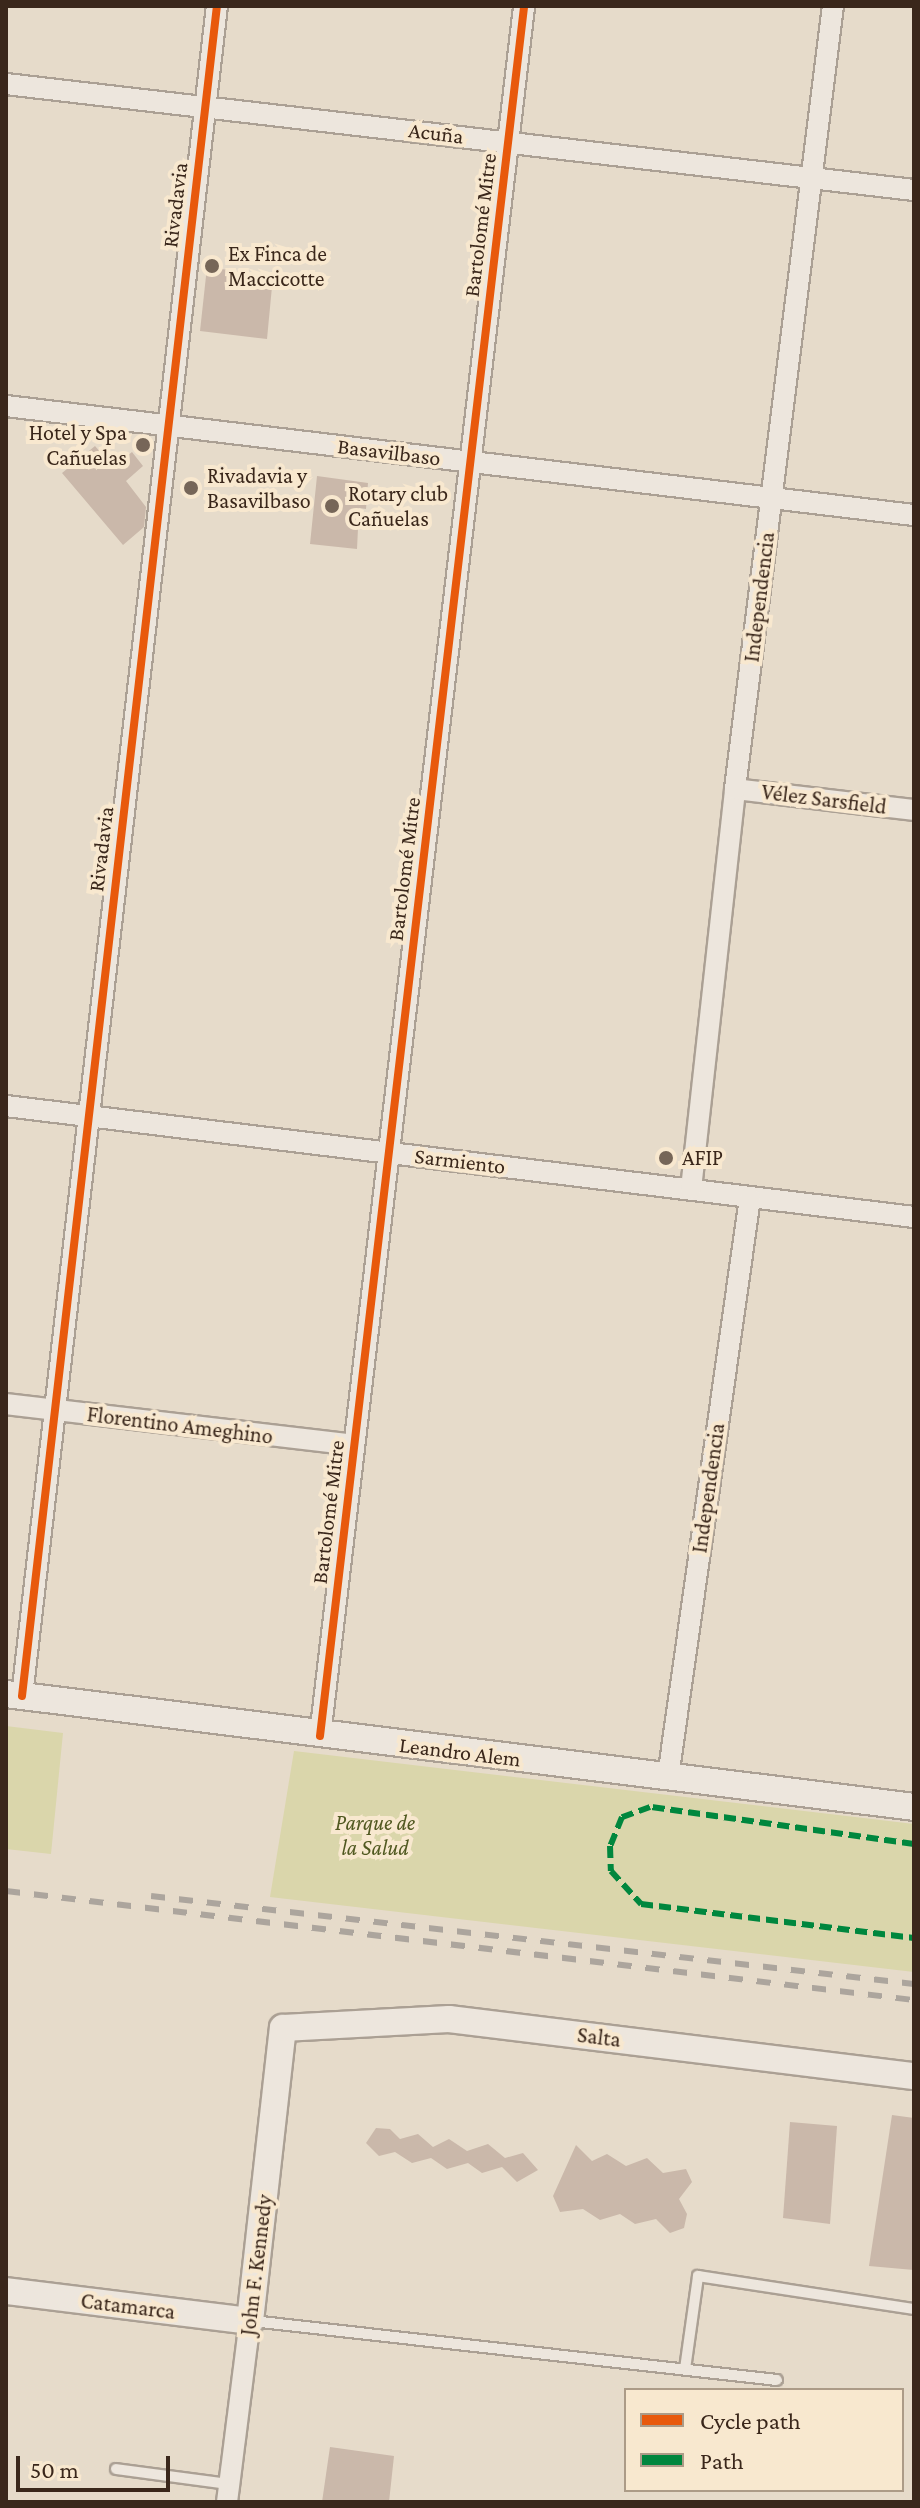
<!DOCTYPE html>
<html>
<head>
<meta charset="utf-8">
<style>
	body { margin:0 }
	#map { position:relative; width:920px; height:2508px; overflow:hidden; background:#e6dbca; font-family:"Crimson Pro",serif }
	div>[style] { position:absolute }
	.green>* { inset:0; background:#dad6ab }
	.building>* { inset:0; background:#cab8aa }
	.roads { filter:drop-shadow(2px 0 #aba094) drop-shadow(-2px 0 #aba094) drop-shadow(0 2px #aba094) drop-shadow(0 -2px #aba094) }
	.service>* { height:10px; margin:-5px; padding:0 5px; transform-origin:5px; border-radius:5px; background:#ede6dd }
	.minor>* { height:20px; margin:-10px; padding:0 10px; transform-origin:10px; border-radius:10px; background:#ede6dd }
	.tertiary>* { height:26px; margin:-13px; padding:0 13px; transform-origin:13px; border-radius:13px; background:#ede6dd }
	.rail>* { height:6px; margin-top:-3px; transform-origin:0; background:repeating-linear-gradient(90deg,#aca59d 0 14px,transparent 0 28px) }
	.quiet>* { height:6px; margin-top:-3px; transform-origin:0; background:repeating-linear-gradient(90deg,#00873e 0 12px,transparent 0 18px) }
	.cycleway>* { height:8px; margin:-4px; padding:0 4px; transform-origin:4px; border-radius:4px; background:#e8590c }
	.dots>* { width:22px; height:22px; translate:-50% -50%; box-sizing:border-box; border:4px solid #f8e8cf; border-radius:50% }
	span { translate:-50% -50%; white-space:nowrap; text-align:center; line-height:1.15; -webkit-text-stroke:8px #f8e8cf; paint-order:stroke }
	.street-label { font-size:22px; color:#3a271b }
	.poi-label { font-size:22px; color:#3a271b }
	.left { translate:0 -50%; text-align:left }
	.right { translate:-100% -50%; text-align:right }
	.park-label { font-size:22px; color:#505820; font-style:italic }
	.frame { position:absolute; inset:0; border:8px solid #3a271b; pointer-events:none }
	.legend { position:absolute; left:624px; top:2388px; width:280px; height:104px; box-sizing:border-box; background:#f8e8cf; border:2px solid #ac9b87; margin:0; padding:10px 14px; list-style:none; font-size:24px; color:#3a271b }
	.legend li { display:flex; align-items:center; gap:16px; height:40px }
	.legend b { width:40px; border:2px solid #ac9b87 }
	.scale { position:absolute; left:16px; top:2456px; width:154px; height:36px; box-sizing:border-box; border:4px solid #3a271b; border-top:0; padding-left:10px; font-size:24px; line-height:28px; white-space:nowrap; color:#3a271b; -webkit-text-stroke:6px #f8e8cf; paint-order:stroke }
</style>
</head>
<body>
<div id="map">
	<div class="green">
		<div style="clip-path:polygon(6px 1726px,63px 1733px,51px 1854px,6px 1849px)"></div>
		<div style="clip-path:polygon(294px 1751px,914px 1824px,914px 1972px,270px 1897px)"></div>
	</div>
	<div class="building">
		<div style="clip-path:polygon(207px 267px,273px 276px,267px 339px,200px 331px)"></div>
		<div style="clip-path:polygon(95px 446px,113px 467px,132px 452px,143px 466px,126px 481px,146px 507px,144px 527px,123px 545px,62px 473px)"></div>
		<div style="clip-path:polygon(317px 476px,368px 483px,366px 509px,359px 508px,357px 549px,310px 544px)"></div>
		<div style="clip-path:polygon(892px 2115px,914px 2118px,914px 2270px,869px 2266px)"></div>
		<div style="clip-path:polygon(790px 2122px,837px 2126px,830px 2224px,783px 2218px)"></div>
		<div style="clip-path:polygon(376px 2128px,390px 2129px,400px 2139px,418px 2134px,433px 2147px,449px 2139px,467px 2151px,488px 2144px,505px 2158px,523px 2153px,538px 2170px,517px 2182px,502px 2167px,482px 2173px,468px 2163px,447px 2169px,431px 2158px,412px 2163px,395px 2152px,379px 2156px,366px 2143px)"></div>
		<div style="clip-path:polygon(576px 2145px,592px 2161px,607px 2154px,626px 2166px,647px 2158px,663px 2173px,686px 2169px,692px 2182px,679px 2199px,687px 2214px,684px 2228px,670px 2233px,656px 2219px,635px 2224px,620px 2214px,600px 2220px,583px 2209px,560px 2212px,553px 2196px)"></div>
		<div style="clip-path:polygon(330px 2447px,394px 2456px,389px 2502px,322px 2502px)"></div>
	</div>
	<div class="roads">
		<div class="service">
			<div style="left:252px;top:2321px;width:528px;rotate:6.41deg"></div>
			<div style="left:685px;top:2369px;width:94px;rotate:-82deg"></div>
			<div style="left:698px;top:2276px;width:219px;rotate:8.7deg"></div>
			<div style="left:116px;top:2469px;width:114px;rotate:7.6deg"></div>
		</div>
		<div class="minor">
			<div style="left:6px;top:84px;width:914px;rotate:6.66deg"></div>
			<div style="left:6px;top:406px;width:915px;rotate:6.85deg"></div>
			<div style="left:735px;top:789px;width:180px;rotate:6.7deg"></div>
			<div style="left:6px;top:1106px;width:915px;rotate:6.97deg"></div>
			<div style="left:691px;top:1189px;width:402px;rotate:-83.7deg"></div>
			<div style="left:735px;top:789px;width:789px;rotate:-82.87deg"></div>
			<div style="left:6px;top:1404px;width:350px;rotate:6.7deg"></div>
			<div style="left:22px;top:1696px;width:1701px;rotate:-83.42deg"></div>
			<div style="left:320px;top:1736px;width:1742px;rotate:-83.27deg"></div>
			<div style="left:668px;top:1777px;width:585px;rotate:-81.94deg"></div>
			<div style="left:227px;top:2502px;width:182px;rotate:-82.8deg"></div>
		</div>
		<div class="tertiary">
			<div style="left:6px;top:1694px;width:915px;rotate:7.09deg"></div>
			<div style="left:6px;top:2291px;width:246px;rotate:7deg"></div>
			<div style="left:250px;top:2321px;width:295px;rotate:-83.6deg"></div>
			<div style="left:283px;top:2028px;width:166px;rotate:-3.1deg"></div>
			<div style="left:449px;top:2019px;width:468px;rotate:7deg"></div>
		</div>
	</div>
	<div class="rail">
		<div style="left:6px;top:1891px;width:915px;rotate:6.85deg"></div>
		<div style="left:151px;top:1896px;width:768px;rotate:6.58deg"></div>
	</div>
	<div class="quiet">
		<div style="left:914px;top:1844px;width:267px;rotate:-172deg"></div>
		<div style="left:650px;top:1807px;width:30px;rotate:160deg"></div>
		<div style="left:622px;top:1817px;width:31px;rotate:112deg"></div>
		<div style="left:610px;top:1846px;width:25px;rotate:88deg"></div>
		<div style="left:611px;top:1871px;width:45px;rotate:47.7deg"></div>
		<div style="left:641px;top:1904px;width:275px;rotate:7.1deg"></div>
	</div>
	<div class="cycleway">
		<div style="left:22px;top:1696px;width:1701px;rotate:-83.42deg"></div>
		<div style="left:320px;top:1736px;width:1742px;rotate:-83.27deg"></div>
	</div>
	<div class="dots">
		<div style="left:212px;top:266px;background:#766658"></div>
		<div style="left:143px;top:445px;background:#766658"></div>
		<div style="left:191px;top:488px;background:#766658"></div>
		<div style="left:332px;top:506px;background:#766658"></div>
		<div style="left:666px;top:1158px;background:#766658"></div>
	</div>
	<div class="street-label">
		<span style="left:436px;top:133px;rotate:7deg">Acuña</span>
		<span style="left:175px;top:205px;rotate:-83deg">Rivadavia</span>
		<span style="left:480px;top:225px;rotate:-83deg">Bartolomé Mitre</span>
		<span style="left:389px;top:452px;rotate:7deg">Basavilbaso</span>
		<span style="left:759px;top:597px;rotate:-83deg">Independencia</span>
		<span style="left:824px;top:799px;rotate:7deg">Vélez Sarsfield</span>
		<span style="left:101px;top:849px;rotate:-83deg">Rivadavia</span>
		<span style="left:404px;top:869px;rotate:-83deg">Bartolomé Mitre</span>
		<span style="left:460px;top:1161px;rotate:7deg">Sarmiento</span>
		<span style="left:180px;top:1425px;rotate:7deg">Florentino Ameghino</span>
		<span style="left:708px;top:1488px;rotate:-82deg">Independencia</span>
		<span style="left:328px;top:1512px;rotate:-83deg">Bartolomé Mitre</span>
		<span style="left:460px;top:1752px;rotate:7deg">Leandro Alem</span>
		<span style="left:599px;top:2037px;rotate:7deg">Salta</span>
		<span style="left:256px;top:2265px;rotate:-83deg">John F. Kennedy</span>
		<span style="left:128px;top:2306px;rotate:7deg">Catamarca</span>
	</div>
	<div class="poi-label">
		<span class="left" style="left:228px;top:266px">Ex Finca de<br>Maccicotte</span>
		<span class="right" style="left:127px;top:445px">Hotel y Spa<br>Cañuelas</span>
		<span class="left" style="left:207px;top:488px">Rivadavia y<br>Basavilbaso</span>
		<span class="left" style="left:348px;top:506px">Rotary club<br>Cañuelas</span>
		<span class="left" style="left:682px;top:1158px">AFIP</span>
	</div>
	<div class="park-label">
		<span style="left:375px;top:1835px">Parque de<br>la Salud</span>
	</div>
	<div class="frame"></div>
	<ul class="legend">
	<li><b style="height:10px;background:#e8590c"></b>Cycle path</li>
	<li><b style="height:10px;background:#00873e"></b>Path</li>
	</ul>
	<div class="scale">50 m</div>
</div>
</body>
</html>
